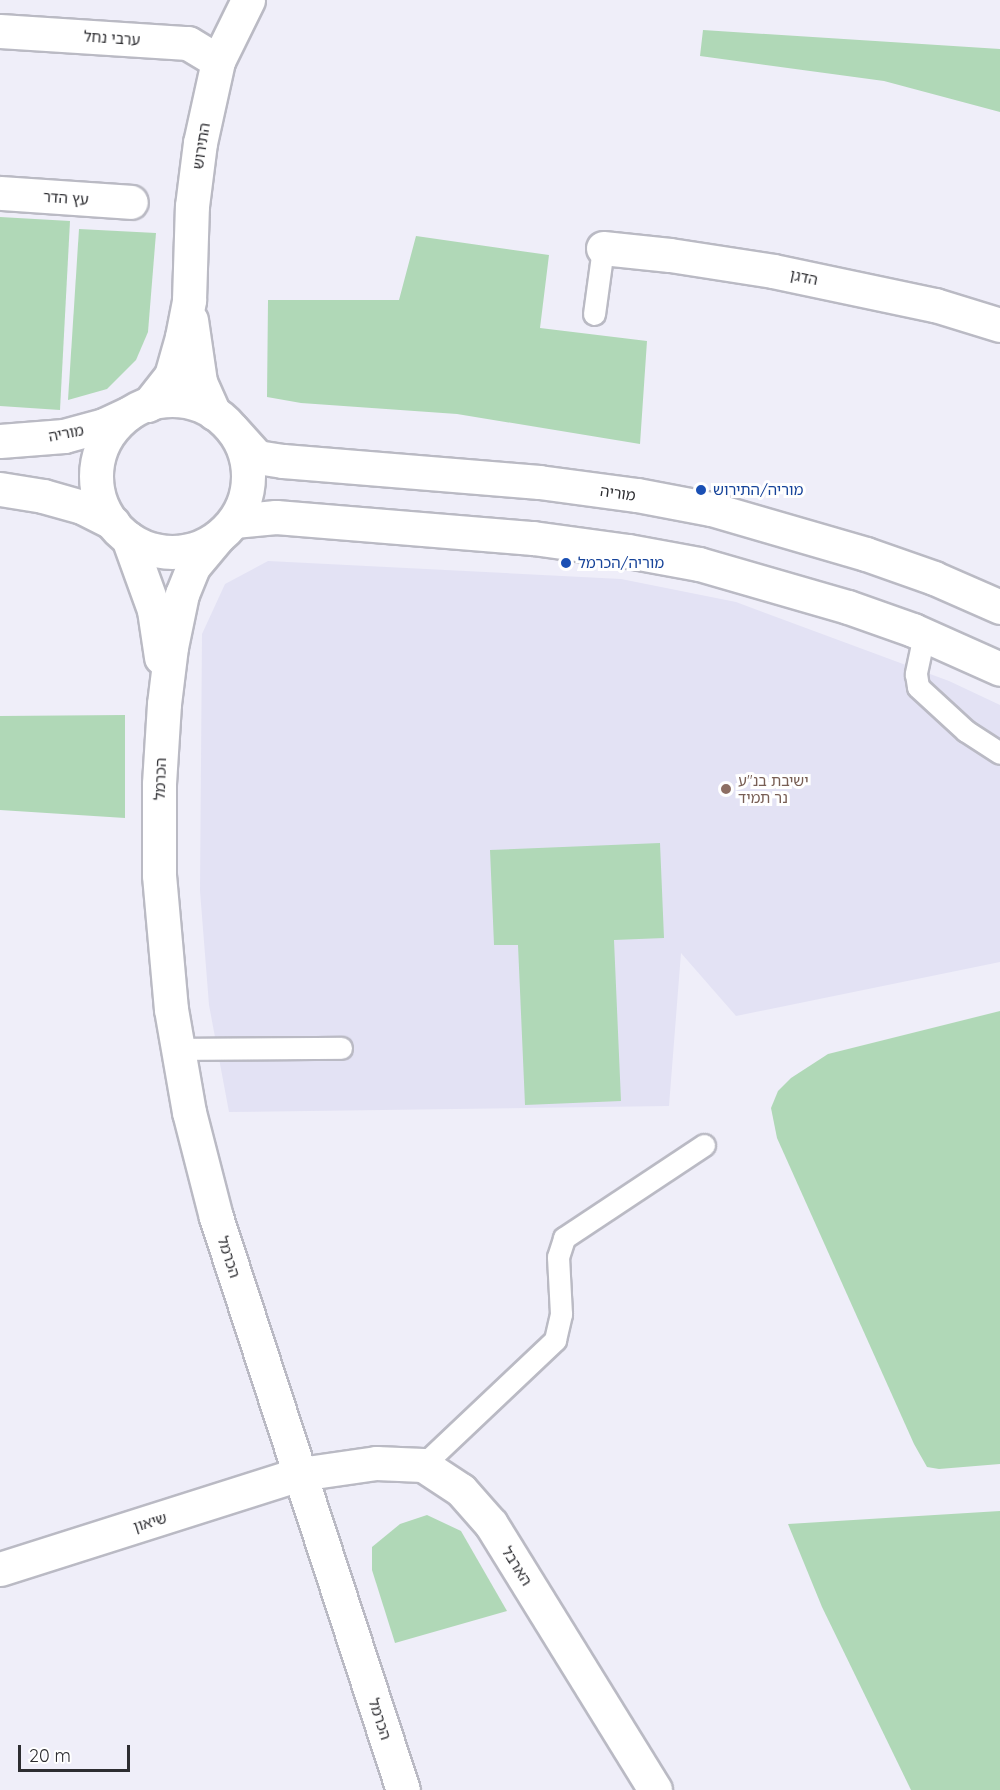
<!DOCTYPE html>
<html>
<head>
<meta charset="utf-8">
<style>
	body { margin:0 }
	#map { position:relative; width:1000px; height:1790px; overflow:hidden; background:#efeef9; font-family:Quicksand,"Noto Sans Hebrew",sans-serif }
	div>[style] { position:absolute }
	.built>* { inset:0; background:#e3e2f4 }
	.green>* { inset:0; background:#b0d8b7 }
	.roads { filter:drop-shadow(2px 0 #babac4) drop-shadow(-2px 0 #babac4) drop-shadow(0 2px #babac4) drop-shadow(0 -2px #babac4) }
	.service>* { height:21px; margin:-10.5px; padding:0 10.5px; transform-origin:10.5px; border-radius:10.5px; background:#fff }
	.minor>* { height:33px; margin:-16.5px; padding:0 16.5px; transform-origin:16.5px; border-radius:16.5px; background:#fff }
	.tertiary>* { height:33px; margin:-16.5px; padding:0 16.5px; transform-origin:16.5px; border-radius:16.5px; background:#fff }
	.tertiary>.ring { margin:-16.5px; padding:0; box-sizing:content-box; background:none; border:33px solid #fff; border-radius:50% }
	.dots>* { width:16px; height:16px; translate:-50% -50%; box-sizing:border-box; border:3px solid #fff; border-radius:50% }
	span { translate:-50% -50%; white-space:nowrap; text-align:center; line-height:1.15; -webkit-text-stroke:6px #fff; paint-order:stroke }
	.street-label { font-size:15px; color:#2d2d31 }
	.transit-label { font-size:15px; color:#164399 }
	.left { translate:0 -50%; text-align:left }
	.education-label { font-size:15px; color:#785e54 }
	.scale { position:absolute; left:18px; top:1745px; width:112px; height:27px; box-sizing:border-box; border:3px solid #2d2d31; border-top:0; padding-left:8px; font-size:18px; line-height:21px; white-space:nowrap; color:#2d2d31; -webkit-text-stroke:4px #fff; paint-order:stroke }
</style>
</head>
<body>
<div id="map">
	<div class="built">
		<div style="clip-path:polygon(268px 561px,621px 579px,736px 602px,949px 681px,1000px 705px,1000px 962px,736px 1016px,681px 953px,669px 1106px,229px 1112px,209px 1005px,200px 891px,202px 634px,225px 584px)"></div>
	</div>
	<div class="green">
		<div style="clip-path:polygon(703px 30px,1000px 49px,1000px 112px,884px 81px,700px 56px)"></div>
		<div style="clip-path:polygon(0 217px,70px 221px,60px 410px,0 406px)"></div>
		<div style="clip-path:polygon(79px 229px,156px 233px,148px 332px,136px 360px,107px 389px,68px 400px)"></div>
		<div style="clip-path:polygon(416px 236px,549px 255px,540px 328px,647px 341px,640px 444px,457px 414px,301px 403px,267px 397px,268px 300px,399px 300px)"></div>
		<div style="clip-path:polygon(125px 715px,125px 818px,0 810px,0 716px)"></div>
		<div style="clip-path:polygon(660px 843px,664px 938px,614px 940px,621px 1101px,525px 1105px,518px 945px,494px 945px,490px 850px)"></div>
		<div style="clip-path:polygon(1000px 1011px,1000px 1464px,939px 1469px,927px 1467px,914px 1444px,777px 1138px,771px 1108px,778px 1091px,791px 1078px,828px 1054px)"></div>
		<div style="clip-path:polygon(1000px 1511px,1000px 1790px,911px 1790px,822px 1607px,788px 1524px)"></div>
		<div style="clip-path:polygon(427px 1515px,461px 1531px,507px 1611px,395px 1643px,372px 1570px,372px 1547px,400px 1524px)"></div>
	</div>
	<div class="roads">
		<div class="service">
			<div style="left:594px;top:314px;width:67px;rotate:-82.2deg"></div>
			<div style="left:924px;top:635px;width:40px;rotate:102deg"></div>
			<div style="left:916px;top:674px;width:13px;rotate:81deg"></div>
			<div style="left:918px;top:687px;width:65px;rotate:42.5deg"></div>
			<div style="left:966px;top:731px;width:40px;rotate:32.9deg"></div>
			<div style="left:178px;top:1049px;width:163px;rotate:-0.4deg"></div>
			<div style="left:423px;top:1465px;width:182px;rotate:-43.4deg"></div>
			<div style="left:555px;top:1340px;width:27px;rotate:-77deg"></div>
			<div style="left:561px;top:1314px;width:57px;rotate:-93deg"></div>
			<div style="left:558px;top:1257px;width:20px;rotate:-72deg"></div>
			<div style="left:564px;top:1238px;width:168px;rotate:-33.6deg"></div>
		</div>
		<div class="minor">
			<div style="left:0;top:31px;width:188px;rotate:3.7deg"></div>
			<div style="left:188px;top:43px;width:35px;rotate:31deg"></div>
			<div style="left:0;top:193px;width:131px;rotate:3.9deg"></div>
			<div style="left:603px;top:248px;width:67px;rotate:6deg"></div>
			<div style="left:670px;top:255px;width:104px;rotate:8.8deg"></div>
			<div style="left:773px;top:271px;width:166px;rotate:11.9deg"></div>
			<div style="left:935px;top:305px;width:68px;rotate:17.1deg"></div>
			<div style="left:0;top:1569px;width:315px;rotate:-17.6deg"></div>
			<div style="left:300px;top:1474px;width:77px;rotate:-8.2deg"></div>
			<div style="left:376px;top:1463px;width:47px;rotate:2.4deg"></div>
			<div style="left:423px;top:1465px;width:45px;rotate:33.3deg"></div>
			<div style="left:461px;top:1490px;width:45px;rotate:48.6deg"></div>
			<div style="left:491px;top:1524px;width:312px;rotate:58.3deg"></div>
		</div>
		<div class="tertiary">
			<div style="left:191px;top:320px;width:63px;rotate:81.7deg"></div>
			<div style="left:200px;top:382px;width:34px;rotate:66deg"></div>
			<div class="ring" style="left:96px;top:400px;width:119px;height:119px"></div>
			<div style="left:148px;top:405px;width:37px;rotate:-52deg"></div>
			<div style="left:171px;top:376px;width:41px;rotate:-74.2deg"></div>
			<div style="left:182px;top:337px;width:38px;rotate:-79deg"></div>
			<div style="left:189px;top:300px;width:94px;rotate:-88.2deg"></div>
			<div style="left:192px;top:206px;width:64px;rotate:-82.8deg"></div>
			<div style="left:200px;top:143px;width:84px;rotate:-77.6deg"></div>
			<div style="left:218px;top:61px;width:68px;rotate:-63.8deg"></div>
			<div style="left:233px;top:430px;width:36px;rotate:48deg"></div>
			<div style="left:257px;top:457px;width:26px;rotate:9deg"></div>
			<div style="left:283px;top:461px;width:257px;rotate:4.7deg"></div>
			<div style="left:539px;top:482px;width:99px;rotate:7.6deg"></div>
			<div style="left:637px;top:495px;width:75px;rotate:10.7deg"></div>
			<div style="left:711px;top:509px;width:161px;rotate:16.2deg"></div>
			<div style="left:866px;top:554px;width:72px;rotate:19.4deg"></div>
			<div style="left:934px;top:578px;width:72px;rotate:23.7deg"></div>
			<div style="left:0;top:441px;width:64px;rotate:-4.5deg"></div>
			<div style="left:64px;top:436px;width:41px;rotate:-15.4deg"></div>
			<div style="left:104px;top:425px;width:26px;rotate:-25deg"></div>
			<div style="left:0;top:489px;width:44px;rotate:9.2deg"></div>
			<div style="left:43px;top:496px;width:41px;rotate:15.8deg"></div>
			<div style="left:82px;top:507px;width:35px;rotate:27deg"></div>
			<div style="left:234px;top:521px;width:42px;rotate:-5.4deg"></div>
			<div style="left:276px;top:517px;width:258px;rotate:4.7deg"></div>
			<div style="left:533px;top:538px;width:96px;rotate:7.8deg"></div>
			<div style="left:628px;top:551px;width:72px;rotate:10.4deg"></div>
			<div style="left:699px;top:564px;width:155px;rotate:16.1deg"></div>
			<div style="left:848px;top:607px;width:69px;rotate:19.5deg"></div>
			<div style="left:913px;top:630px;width:95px;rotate:24.1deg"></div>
			<div style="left:218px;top:537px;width:39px;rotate:130deg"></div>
			<div style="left:193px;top:567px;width:29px;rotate:112deg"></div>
			<div style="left:182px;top:594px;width:54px;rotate:101.7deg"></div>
			<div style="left:171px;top:647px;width:57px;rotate:97deg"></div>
			<div style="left:164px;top:704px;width:80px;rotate:93.6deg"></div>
			<div style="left:159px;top:784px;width:91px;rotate:90deg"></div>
			<div style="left:159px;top:875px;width:135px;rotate:84.9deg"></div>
			<div style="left:171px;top:1009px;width:105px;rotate:80.1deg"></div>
			<div style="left:189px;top:1112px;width:108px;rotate:75.6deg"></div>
			<div style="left:216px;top:1217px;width:603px;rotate:71.93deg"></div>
			<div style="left:128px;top:538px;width:77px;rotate:70.1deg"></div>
			<div style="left:154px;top:610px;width:48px;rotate:81.5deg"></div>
		</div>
	</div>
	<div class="dots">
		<div style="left:701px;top:490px;background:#1a4fb4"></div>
		<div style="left:566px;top:563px;background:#1a4fb4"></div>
		<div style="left:726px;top:789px;background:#8d6e63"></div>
	</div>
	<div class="street-label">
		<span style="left:112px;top:38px;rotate:4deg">ערבי נחל</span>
		<span style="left:201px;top:146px;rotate:-81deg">התירוש</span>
		<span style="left:66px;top:198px;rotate:4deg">עץ הדר</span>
		<span style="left:804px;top:277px;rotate:12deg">הדגן</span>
		<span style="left:66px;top:433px;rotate:-11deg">מוריה</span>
		<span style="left:618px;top:493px;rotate:8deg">מוריה</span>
		<span style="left:160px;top:779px;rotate:-88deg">הכרמל</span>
		<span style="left:229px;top:1257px;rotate:72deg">הכרמל</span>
		<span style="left:150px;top:1522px;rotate:-17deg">שיאון</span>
		<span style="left:517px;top:1566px;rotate:58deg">הארבל</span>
		<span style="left:380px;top:1719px;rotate:72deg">הכרמל</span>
	</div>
	<div class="transit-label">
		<span class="left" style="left:713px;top:490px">מוריה/התירוש</span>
		<span class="left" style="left:578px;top:563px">מוריה/הכרמל</span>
	</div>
	<div class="education-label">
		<span class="left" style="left:738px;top:789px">ישיבת בנ"ע<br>נר תמיד</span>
	</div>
	<div class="scale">20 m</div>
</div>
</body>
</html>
